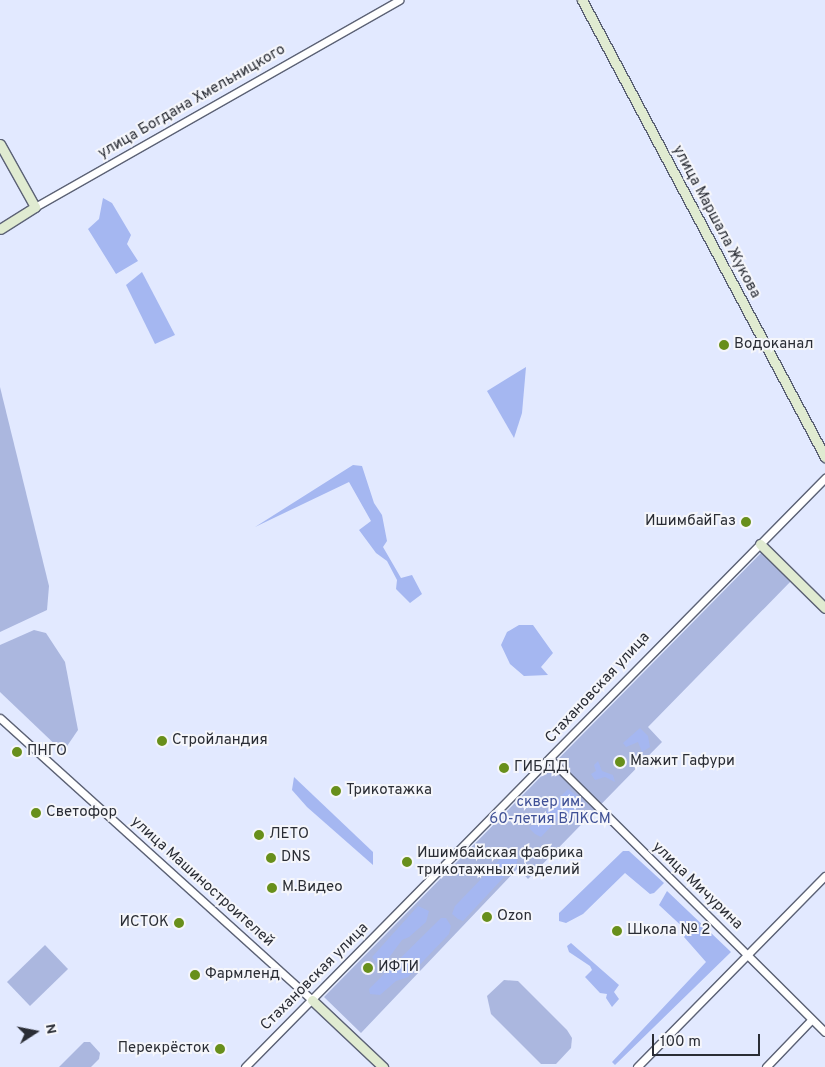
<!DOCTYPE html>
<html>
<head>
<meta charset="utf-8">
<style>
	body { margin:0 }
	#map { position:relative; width:825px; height:1067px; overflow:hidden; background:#e2e9ff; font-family:Overpass,sans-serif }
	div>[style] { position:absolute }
	.green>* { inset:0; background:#abb7df }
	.forest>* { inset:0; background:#a5b7f1 }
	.roads { filter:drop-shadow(1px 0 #5c6275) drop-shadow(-1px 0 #5c6275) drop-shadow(0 1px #5c6275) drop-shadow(0 -1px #5c6275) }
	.street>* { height:7px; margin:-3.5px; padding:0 3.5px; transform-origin:3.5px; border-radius:3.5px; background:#fff }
	.secondary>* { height:9px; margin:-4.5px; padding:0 4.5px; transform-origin:4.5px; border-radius:4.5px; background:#e0ebd1 }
	.dots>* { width:14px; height:14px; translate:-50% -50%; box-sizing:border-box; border:2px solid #f5f6fb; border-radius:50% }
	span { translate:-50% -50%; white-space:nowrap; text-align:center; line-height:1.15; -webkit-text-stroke:4px #f5f6fb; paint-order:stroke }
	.street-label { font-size:15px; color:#2a2d35 }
	.poi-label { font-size:15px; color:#2a2d35 }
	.left { translate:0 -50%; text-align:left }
	.right { translate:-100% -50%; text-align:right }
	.park-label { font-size:15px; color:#3f5096 }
	.north { position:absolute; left:10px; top:1007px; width:50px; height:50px; -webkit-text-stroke:4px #f5f6fb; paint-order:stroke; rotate:79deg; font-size:14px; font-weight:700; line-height:20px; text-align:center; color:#2a2d35 }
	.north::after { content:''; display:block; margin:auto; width:18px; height:22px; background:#2a2d35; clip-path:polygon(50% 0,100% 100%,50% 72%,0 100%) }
	.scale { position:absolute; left:652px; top:1034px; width:108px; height:22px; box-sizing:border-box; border:2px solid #2a2d35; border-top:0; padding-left:6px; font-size:15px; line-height:18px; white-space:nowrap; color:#2a2d35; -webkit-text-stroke:4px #f5f6fb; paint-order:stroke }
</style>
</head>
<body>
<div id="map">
	<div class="green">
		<div style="clip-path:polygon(0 387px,49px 586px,47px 610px,0 632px)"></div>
		<div style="clip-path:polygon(762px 552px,792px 580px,648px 727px,662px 742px,528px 879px,518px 868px,361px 1033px,324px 997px)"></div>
		<div style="clip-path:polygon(34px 630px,46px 633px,65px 662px,78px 730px,63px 752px,0 692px,0 645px)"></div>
		<div style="clip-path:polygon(45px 945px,68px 969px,30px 1006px,7px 982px)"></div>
		<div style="clip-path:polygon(504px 980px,518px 981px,567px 1030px,572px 1038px,571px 1048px,556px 1064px,541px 1064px,491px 1014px,487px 996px)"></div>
		<div style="clip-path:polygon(84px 1042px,90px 1042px,100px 1053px,99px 1059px,91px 1067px,59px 1067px)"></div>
	</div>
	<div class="forest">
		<div style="clip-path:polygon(103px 198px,112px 203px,131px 235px,127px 244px,138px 261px,116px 274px,88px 229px,99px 219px)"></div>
		<div style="clip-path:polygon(142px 272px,175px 335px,155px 344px,126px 285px)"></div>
		<div style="clip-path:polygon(526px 367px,522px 413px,514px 438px,487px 391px)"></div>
		<div style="clip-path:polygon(353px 465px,362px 466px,374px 503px,382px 515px,387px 541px,383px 547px,401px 578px,412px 575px,422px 594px,410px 603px,396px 589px,397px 580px,387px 561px,376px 553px,359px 530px,371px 521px,349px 482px,255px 527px)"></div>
		<div style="clip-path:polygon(519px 625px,533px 625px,553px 653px,541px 667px,548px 675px,524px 676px,510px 664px,501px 645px,507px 632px)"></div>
		<div style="clip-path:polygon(640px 728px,648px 736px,650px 747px,642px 752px,638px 742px,626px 747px,623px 743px)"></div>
		<div style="clip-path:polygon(598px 761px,602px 771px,613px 775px,615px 782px,605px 777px,595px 780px,591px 774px,596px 771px,594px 765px)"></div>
		<div style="clip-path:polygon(294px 777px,373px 852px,373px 865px,307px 807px,292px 790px)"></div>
		<div style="clip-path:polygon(568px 789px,581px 799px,577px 808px,573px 814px,561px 816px,541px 837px,535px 834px,529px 828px,547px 814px,547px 810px)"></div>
		<div style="clip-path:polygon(510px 849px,517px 853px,517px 863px,463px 921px,458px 919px,452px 914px,455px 906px)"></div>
		<div style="clip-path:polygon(623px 851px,629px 851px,664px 883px,654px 893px,650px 894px,625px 873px,583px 914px,566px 923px,559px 921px,559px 913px)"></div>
		<div style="clip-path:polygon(667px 891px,731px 952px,615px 1065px,612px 1062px,706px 962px,684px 937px,688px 932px,659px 905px)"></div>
		<div style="clip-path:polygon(418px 906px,429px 911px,426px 922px,409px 937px,402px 940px,385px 963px,380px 966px,372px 957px)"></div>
		<div style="clip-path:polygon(441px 918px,446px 918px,451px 926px,449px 934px,408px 977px,396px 981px,380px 995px,370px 994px,369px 989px)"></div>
		<div style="clip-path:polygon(571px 943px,619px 985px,614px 992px,619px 999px,612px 1007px,606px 998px,607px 994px,600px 993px,585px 977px,592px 970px,590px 966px,569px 952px,567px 946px)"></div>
	</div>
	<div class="roads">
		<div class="street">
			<div style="left:35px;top:207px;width:419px;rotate:-29.6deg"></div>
			<div style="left:0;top:718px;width:421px;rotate:42.1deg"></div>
			<div style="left:550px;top:759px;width:387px;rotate:44.8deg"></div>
			<div style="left:245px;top:1067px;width:827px;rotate:-45.44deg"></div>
			<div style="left:637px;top:1067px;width:268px;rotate:-45.5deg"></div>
			<div style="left:766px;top:1067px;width:66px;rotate:-46.2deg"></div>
		</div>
		<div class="secondary">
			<div style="left:582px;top:0;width:518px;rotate:62deg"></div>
			<div style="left:0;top:144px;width:72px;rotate:60.9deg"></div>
			<div style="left:35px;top:207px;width:41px;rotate:147.8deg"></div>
			<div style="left:760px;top:544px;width:91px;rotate:44.6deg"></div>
			<div style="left:312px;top:1000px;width:98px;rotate:43.3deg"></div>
		</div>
	</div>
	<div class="dots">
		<div style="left:724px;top:345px;background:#688f1b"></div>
		<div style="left:746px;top:522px;background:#688f1b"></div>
		<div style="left:162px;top:741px;background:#688f1b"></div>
		<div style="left:17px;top:752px;background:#688f1b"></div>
		<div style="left:620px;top:762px;background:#688f1b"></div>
		<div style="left:504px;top:768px;background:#688f1b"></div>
		<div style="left:336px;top:791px;background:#688f1b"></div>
		<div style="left:36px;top:813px;background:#688f1b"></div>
		<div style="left:259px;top:835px;background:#688f1b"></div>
		<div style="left:271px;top:858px;background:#688f1b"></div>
		<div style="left:407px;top:862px;background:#688f1b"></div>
		<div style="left:272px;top:888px;background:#688f1b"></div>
		<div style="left:487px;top:917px;background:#688f1b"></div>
		<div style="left:179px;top:923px;background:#688f1b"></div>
		<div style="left:617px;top:931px;background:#688f1b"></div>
		<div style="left:368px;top:968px;background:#688f1b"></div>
		<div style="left:195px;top:975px;background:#688f1b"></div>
		<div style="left:220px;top:1049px;background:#688f1b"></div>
	</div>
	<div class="street-label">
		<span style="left:192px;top:102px;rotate:-30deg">улица Богдана Хмельницкого</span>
		<span style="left:716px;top:222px;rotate:62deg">улица Маршала Жукова</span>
		<span style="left:598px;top:688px;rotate:-47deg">Стахановская улица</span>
		<span style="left:202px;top:882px;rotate:42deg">улица Машиностроителей</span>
		<span style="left:697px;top:886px;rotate:44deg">улица Мичурина</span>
		<span style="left:315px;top:977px;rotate:-45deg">Стахановская улица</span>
	</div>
	<div class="poi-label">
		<span class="left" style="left:734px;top:345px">Водоканал</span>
		<span class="right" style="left:736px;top:522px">ИшимбайГаз</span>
		<span class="left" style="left:172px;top:741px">Стройландия</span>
		<span class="left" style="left:27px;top:752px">ПНГО</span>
		<span class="left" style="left:630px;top:762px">Мажит Гафури</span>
		<span class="left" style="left:514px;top:768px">ГИБДД</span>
		<span class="left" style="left:346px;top:791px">Трикотажка</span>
		<span class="left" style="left:46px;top:813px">Светофор</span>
		<span class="left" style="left:269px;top:835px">ЛЕТО</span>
		<span class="left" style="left:417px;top:862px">Ишимбайская фабрика<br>трикотажных изделий</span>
		<span class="left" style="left:281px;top:858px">DNS</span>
		<span class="left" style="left:282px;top:888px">М.Видео</span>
		<span class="left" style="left:497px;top:917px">Ozon</span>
		<span class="right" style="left:169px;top:923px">ИСТОК</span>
		<span class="left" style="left:627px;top:931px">Школа № 2</span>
		<span class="left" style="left:378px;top:968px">ИФТИ</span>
		<span class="left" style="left:205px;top:975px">Фармленд</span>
		<span class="right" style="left:210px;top:1049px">Перекрёсток</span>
	</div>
	<div class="park-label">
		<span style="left:550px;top:811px">сквер им.<br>60-летия ВЛКСМ</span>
	</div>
	<div class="north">N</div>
	<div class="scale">100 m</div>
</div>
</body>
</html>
